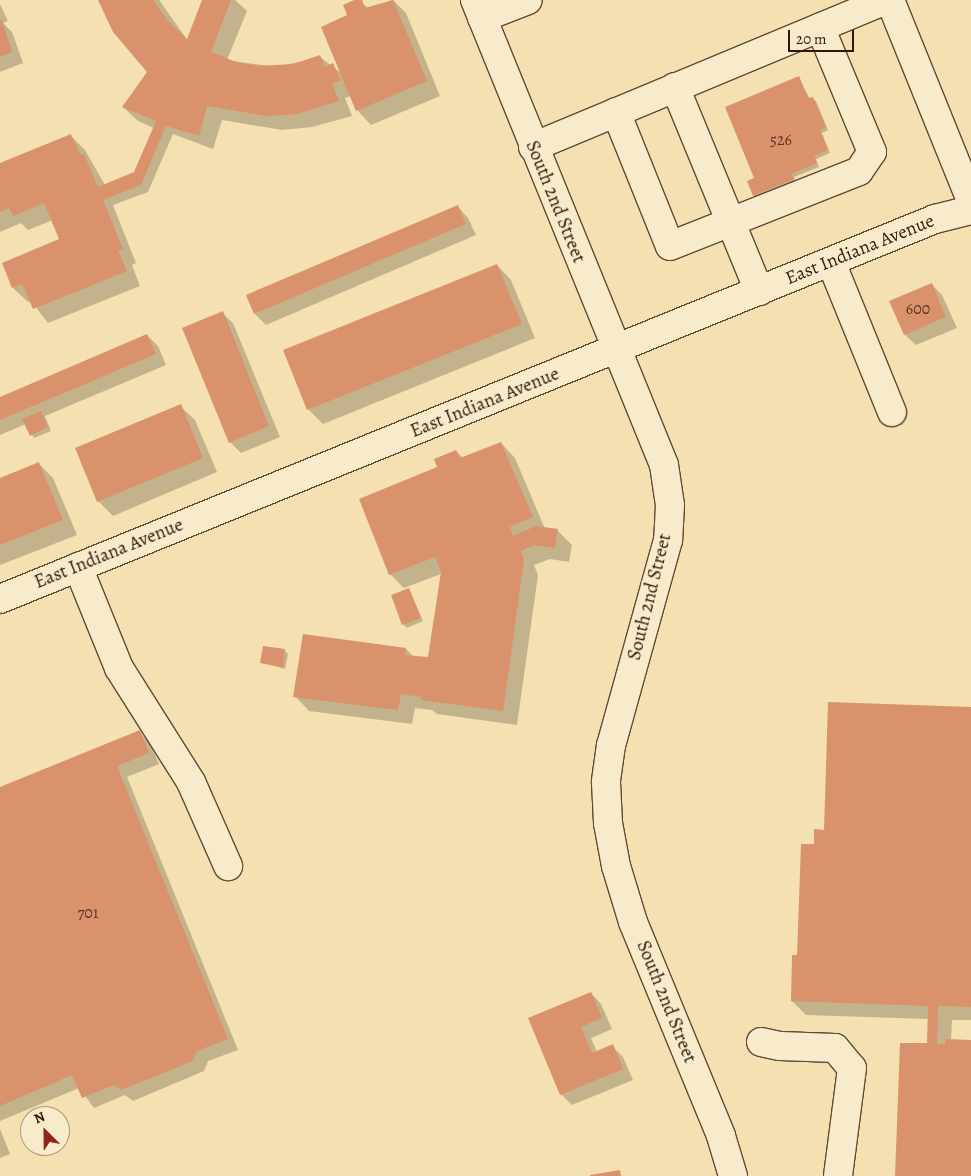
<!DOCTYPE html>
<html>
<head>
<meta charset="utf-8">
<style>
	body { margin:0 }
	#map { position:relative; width:971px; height:1176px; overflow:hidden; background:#f4e0b1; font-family:Alegreya,serif }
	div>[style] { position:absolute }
	.shadow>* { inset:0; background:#0003 }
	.building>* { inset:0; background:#da926c }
	.roads { filter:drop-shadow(1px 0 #624933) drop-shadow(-1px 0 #624933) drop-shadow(0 1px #624933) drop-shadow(0 -1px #624933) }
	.minor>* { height:28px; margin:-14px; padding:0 14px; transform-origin:14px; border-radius:14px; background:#f8ebcc }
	span { translate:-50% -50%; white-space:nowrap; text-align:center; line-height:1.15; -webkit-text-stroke:4px #f8ebcc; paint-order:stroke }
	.number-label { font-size:16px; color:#5c3622 }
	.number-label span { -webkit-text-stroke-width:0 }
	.street-label { font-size:19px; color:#321709 }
	.north { position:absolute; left:20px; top:1106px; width:50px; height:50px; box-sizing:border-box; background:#f8ebcc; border:1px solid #a9967e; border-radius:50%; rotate:337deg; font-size:14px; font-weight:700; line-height:20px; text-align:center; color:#321709 }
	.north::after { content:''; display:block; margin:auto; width:18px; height:22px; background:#8f2418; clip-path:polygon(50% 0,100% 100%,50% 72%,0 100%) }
	.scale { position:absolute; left:788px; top:30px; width:66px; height:22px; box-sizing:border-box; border:2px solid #321709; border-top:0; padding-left:6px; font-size:15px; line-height:18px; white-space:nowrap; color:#321709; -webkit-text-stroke:4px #f8ebcc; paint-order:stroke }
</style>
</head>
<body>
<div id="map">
	<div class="shadow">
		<div style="clip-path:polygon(100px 0,159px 0,188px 41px,204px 0,235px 0,247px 11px,227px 60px,276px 67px,320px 57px,341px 73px,349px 16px,357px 0,369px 8px,393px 0,406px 13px,440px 96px,371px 125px,357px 110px,351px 96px,345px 98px,352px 116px,312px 127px,282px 130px,222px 120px,213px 149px,173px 134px,148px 192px,113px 205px,136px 263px,132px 265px,140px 286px,48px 323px,31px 301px,28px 302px,13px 288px,4px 264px,61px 240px,53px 220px,28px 230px,21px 223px,0 232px,0 165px,71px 136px,85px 150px,105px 185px,135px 173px,154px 128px,138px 121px,123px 107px,149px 72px)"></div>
		<div style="clip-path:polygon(0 4px,8px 21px,3px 23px,12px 32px,23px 63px,0 72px)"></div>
		<div style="clip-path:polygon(799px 78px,810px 99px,816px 101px,828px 130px,822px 133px,830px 153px,816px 159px,819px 167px,794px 177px,796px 182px,757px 198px,754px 195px,756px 178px)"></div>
		<div style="clip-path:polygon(458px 207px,468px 218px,476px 235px,266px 325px,255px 314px)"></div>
		<div style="clip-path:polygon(497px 265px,511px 280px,535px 338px,323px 424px,308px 409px)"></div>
		<div style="clip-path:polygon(931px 284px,942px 295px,957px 328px,916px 345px,905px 335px)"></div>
		<div style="clip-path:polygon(222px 313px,233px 323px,280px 437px,241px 453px,230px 442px)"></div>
		<div style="clip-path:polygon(147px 335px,158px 346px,166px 365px,45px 416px,51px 431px,34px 438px,26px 424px,0 435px,0 398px)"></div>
		<div style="clip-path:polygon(180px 406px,195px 420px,217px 472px,113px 516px,98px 501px)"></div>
		<div style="clip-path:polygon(501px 443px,515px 458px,545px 529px,557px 530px,572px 545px,569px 562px,550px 559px,534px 565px,538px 575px,517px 725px,437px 714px,432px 710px,415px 708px,412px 724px,309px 711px,295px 696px,305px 635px,406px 649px,414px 657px,429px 659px,441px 574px,404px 588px,390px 574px,439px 468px,456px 451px,463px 458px)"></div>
		<div style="clip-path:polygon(39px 464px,53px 478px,77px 535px,0 565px,0 479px)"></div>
		<div style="clip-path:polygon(409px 589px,423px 621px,407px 628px,403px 624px)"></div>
		<div style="clip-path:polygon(285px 651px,288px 654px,285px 669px,262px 663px)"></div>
		<div style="clip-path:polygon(971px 708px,971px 1020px,952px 1020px,951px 1040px,971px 1041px,971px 1176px,898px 1176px,929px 1045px,929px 1019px,806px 1015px,792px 1001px,815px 846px,825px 831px)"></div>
		<div style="clip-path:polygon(139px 732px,150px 743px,159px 764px,127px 777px,238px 1050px,208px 1061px,204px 1071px,133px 1101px,125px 1095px,94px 1108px,79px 1088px,0 1121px,0 788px)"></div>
		<div style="clip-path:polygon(591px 993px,601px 1004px,612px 1029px,591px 1038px,597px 1052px,612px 1046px,623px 1057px,633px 1080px,572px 1105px,561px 1094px)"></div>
		<div style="clip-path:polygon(0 1129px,10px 1154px,0 1158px)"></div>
	</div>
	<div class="building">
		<div style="clip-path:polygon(98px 0,153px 0,168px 21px,187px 39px,202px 0,231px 0,211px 52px,236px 62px,259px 66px,294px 64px,320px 55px,325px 67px,333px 63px,341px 80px,332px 84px,339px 101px,297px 114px,267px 116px,207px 106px,199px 136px,166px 126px,141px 185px,103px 200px,123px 249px,118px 250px,127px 271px,33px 309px,22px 284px,12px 288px,2px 263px,59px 239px,44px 203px,13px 216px,9px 208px,0 212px,0 163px,71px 134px,80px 155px,84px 154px,98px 187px,134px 172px,156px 121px,122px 107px,147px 72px,113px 32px)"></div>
		<div style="clip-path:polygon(354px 0,362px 0,365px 8px,393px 0,427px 81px,356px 111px,321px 27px,347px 15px,343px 5px)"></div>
		<div style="clip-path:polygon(2px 20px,12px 52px,0 57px,0 21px)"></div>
		<div style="clip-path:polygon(799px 76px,808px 98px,813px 97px,826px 127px,820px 130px,828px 150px,814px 156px,817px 163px,791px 174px,794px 179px,753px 196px,747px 181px,754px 178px,725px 107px)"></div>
		<div style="clip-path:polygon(458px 205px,466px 224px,254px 314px,246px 295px)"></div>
		<div style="clip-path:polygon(497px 264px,522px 324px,307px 410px,283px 350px)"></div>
		<div style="clip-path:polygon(932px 283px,946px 317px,904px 335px,889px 301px)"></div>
		<div style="clip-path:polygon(223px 311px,269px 426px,229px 443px,182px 328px)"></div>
		<div style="clip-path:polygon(147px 334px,156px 354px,0 420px,0 397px)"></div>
		<div style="clip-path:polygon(181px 404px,203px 458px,97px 502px,75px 448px)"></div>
		<div style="clip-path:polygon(41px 411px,48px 427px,30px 436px,22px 419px)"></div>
		<div style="clip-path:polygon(501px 442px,533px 517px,510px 527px,513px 536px,536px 526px,558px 529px,555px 548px,535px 545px,521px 551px,524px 560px,503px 711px,421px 700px,421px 697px,401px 694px,398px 710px,293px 697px,303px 634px,406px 648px,405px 655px,428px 657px,441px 572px,435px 557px,389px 575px,359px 499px,437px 467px,434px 459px,456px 450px,460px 458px)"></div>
		<div style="clip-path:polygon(39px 462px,63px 520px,0 545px,0 478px)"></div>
		<div style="clip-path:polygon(409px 588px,421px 618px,402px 625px,391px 595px)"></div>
		<div style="clip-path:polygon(263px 646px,285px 649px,283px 667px,260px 663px)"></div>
		<div style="clip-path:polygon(828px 702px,971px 707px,971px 1007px,938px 1006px,937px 1044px,945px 1044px,945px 1039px,971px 1040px,971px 1176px,895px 1176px,900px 1043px,927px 1043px,928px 1006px,791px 1001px,792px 955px,797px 955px,801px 844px,814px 844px,814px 829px,824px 830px)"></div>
		<div style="clip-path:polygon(140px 730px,149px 753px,117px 766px,228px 1039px,197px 1051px,193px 1061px,121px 1090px,114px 1085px,82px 1098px,72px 1075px,0 1106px,0 787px)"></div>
		<div style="clip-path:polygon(591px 992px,602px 1018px,581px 1027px,592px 1053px,613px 1044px,623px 1069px,560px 1095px,528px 1018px)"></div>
		<div style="clip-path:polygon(620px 1170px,621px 1176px,590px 1176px,590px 1175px)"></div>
	</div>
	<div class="roads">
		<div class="minor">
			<div style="left:475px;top:0;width:502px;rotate:67.88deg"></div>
			<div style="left:664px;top:465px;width:40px;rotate:81.5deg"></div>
			<div style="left:670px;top:505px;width:35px;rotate:93deg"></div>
			<div style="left:668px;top:540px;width:213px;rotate:105.5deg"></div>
			<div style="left:611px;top:745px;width:37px;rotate:98deg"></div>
			<div style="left:606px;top:782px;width:41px;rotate:87.2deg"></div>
			<div style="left:608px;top:823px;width:44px;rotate:79.5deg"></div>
			<div style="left:616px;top:866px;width:59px;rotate:73.1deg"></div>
			<div style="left:633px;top:922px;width:231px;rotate:67.6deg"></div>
			<div style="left:721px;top:1136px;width:42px;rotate:73.3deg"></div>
			<div style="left:890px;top:0;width:216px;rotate:68deg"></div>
			<div style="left:482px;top:18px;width:49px;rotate:-21.4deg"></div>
			<div style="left:675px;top:87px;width:221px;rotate:67.6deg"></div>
			<div style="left:616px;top:112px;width:144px;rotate:68.1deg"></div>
			<div style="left:670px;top:246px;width:203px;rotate:-21.6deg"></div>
			<div style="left:859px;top:171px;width:23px;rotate:-56deg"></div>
			<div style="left:872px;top:152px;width:135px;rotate:-112.6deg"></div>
			<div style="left:533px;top:147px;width:382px;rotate:-22.6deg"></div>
			<div style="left:831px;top:262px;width:162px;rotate:67.9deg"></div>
			<div style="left:78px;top:567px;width:109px;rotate:67.9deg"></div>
			<div style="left:119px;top:668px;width:135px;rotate:57.7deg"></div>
			<div style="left:191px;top:782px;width:92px;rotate:66.2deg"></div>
			<div style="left:0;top:599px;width:1009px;rotate:-22.12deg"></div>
			<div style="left:935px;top:219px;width:37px;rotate:-14deg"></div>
			<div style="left:761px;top:1042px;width:19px;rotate:12deg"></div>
			<div style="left:780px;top:1046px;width:55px;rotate:2.1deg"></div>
			<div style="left:835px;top:1048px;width:26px;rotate:50deg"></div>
			<div style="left:852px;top:1068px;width:109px;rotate:97.4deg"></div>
		</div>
	</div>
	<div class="number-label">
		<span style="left:781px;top:140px">526</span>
		<span style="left:918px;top:309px">600</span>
		<span style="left:88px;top:913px">701</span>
	</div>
	<div class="street-label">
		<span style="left:555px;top:202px;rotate:68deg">South 2nd Street</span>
		<span style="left:860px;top:250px;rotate:-22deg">East Indiana Avenue</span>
		<span style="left:485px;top:403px;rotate:-22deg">East Indiana Avenue</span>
		<span style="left:109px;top:554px;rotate:-22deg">East Indiana Avenue</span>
		<span style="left:650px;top:597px;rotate:-76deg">South 2nd Street</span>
		<span style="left:666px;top:1002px;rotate:68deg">South 2nd Street</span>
	</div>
	<div class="north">N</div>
	<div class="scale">20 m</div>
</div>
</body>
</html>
